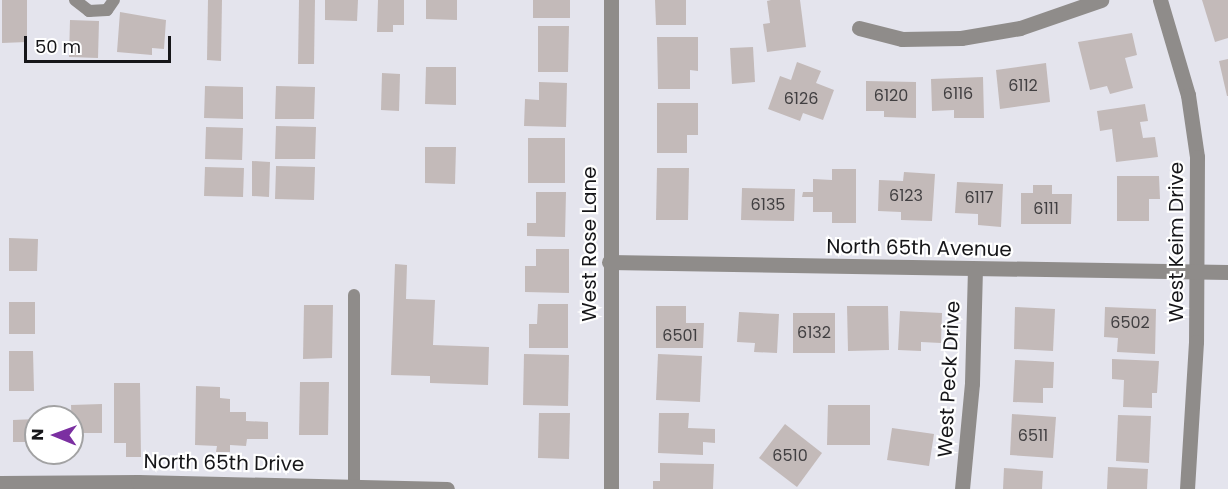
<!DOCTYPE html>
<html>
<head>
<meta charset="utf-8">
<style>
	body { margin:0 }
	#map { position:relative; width:1228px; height:489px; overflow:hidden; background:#e4e4ed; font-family:Poppins,sans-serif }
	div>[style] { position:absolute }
	.building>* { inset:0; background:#c3bab9 }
	.lane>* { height:12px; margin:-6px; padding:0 6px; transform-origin:6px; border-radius:6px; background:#8f8c8a }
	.street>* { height:15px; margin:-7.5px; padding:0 7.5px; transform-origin:7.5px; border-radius:7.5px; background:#8f8c8a }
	span { translate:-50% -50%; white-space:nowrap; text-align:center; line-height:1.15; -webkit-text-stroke:4.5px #fff; paint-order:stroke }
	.number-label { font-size:16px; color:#413f41 }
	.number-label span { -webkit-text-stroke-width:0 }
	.street-label { font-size:20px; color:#161619 }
	.north { position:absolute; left:24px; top:405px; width:60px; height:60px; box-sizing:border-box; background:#fff; border:2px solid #a2a2a3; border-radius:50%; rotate:271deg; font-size:16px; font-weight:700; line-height:24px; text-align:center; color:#161619 }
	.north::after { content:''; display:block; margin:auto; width:21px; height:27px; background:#7b2fa1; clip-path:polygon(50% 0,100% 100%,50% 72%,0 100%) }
	.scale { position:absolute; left:24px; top:36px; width:147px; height:27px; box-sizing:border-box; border:3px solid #161619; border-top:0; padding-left:8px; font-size:18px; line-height:21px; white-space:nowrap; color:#161619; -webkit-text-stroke:4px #fff; paint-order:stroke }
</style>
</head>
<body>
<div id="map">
	<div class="building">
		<div style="clip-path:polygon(2px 0,27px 0,27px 42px,2px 43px)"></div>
		<div style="clip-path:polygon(208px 0,222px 0,221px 61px,207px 60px)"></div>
		<div style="clip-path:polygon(299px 0,315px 0,314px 64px,298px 64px)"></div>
		<div style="clip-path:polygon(325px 0,358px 0,357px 21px,325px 20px)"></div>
		<div style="clip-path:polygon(378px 0,404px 0,404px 25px,393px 25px,393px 32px,377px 32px)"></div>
		<div style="clip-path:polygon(426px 0,457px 0,457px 20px,426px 19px)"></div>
		<div style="clip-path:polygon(533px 0,570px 0,570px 18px,533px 18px)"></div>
		<div style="clip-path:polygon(655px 0,686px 0,686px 25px,656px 25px)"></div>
		<div style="clip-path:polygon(771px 0,800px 0,806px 47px,767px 52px,763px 24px,770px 23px,767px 1px)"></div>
		<div style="clip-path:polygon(1202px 0,1228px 0,1228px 38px,1215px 42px)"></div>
		<div style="clip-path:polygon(120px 12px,166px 20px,164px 49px,152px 48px,152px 55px,117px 52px)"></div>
		<div style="clip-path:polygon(70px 20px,99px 21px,98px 58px,69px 57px)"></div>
		<div style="clip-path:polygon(538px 26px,569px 26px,568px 72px,538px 72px)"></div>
		<div style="clip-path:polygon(1132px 33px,1137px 55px,1125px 58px,1133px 88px,1110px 94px,1107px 86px,1090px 90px,1078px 42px)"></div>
		<div style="clip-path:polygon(657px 37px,698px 37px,698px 71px,690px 70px,690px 89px,658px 89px)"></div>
		<div style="clip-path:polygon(753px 47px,755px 82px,732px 84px,730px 48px)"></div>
		<div style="clip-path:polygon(1228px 59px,1228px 96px,1227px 96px,1219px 61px)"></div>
		<div style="clip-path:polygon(797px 62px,821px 71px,816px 83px,834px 90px,823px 120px,803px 113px,800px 121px,768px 109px,780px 76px,791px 80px)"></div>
		<div style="clip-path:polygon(1046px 63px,1050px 102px,1000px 109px,996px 70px)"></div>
		<div style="clip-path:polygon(426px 67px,456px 67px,456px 105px,425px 104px)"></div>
		<div style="clip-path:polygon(382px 73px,400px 74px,399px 111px,381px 110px)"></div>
		<div style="clip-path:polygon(983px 77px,984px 118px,954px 118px,954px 110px,932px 111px,931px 79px)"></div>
		<div style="clip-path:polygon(866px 81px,916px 82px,916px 118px,884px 117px,884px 111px,866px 111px)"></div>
		<div style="clip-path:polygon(539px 82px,567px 83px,566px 127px,524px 126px,525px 99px,539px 100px)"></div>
		<div style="clip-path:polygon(205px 86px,243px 87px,243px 119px,204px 118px)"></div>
		<div style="clip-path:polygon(276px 86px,315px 87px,314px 119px,275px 119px)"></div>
		<div style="clip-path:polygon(657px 103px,698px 103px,698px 135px,687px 135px,687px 153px,657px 153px)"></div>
		<div style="clip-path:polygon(1145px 104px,1148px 121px,1140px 122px,1143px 138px,1155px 137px,1158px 157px,1116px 162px,1112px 129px,1100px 131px,1097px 111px)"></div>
		<div style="clip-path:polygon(276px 126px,316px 127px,315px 159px,275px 159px)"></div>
		<div style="clip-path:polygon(206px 127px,243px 128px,242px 160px,205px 159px)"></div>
		<div style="clip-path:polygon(528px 138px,565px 138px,565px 183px,528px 183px)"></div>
		<div style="clip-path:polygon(425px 147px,456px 147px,455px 184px,425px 183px)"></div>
		<div style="clip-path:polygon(252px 161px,270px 162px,269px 197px,252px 196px)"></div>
		<div style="clip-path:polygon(276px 166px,315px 167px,314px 200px,275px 199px)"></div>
		<div style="clip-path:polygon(205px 167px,244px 168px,243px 197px,204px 196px)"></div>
		<div style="clip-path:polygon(657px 168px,689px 168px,688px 220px,656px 220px)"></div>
		<div style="clip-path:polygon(832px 169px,856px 169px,856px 223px,832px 223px,832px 212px,813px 212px,813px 197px,802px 197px,803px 192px,813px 192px,813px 179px,832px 180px)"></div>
		<div style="clip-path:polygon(904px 172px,935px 174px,932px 221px,901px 220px,901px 212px,878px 211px,879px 180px,903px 181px)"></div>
		<div style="clip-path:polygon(1117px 176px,1159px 176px,1160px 199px,1149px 199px,1149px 221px,1117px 221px)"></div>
		<div style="clip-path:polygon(957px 182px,1003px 184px,1001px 227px,978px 225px,978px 214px,955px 213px)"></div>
		<div style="clip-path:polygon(1033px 185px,1052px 185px,1052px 194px,1072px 194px,1071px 224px,1021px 224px,1021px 193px,1033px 193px)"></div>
		<div style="clip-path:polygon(742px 188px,795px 189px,794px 221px,741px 220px)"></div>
		<div style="clip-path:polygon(536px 192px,566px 192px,565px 237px,527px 236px,527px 223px,536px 223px)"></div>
		<div style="clip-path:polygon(9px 238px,38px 239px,37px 271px,9px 271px)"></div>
		<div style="clip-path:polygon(536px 249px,569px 249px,569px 293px,525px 292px,525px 266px,536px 266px)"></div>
		<div style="clip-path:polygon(395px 264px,407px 265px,406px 299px,435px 300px,433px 345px,489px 347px,488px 385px,430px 383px,430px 376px,391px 375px)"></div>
		<div style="clip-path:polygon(9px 302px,35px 302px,35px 334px,9px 334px)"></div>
		<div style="clip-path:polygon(538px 304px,568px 304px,568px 348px,529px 348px,529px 324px,537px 324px)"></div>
		<div style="clip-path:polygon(304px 305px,333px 305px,332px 358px,303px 359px)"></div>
		<div style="clip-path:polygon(656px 306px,686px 306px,686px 323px,704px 323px,703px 348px,656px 348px)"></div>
		<div style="clip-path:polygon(847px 306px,888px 306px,889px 350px,848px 351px)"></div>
		<div style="clip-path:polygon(1015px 307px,1055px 309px,1053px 351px,1014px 349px)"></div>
		<div style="clip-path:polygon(1105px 307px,1156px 309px,1155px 354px,1117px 352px,1118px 338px,1104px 337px)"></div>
		<div style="clip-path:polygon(900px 311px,942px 313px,941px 343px,921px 342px,921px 351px,898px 350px)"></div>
		<div style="clip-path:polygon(739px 312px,779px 314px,777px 353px,754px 352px,755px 343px,737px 342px)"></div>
		<div style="clip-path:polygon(793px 313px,835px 313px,835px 353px,793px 353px)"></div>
		<div style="clip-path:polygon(9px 351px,33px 351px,34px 391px,9px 391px)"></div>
		<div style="clip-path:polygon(524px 354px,569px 355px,568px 406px,523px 405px)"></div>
		<div style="clip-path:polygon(658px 354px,702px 356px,700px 402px,656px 400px)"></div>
		<div style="clip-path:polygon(1112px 359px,1159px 361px,1157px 393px,1152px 393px,1152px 408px,1123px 407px,1124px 380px,1112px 379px)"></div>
		<div style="clip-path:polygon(1015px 360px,1054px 362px,1053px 388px,1043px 388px,1043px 403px,1013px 402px)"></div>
		<div style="clip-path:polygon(300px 382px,329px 382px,328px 435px,299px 435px)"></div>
		<div style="clip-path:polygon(114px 383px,140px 383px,141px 457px,126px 457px,126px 443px,114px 443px)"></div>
		<div style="clip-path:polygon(196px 386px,220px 387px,220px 398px,230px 399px,230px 412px,246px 412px,246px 421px,268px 422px,268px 439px,247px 439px,246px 446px,230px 445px,230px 452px,216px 452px,217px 446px,195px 445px)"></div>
		<div style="clip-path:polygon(102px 404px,102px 433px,72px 433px,71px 405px)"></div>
		<div style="clip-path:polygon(828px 405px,870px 405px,870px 445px,827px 445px)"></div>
		<div style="clip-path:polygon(539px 413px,570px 413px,569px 459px,538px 458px)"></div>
		<div style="clip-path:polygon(659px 413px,689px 413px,688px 428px,715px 429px,715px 443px,703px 442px,703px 455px,658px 453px)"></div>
		<div style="clip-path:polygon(1012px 414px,1056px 417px,1053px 458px,1010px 455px)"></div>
		<div style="clip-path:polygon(1118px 415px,1151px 416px,1149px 463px,1116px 461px)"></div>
		<div style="clip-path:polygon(36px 419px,36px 442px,13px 442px,13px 420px)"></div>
		<div style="clip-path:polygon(785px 424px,822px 453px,797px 487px,759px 458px)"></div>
		<div style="clip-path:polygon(892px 428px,934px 434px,929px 466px,887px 460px)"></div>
		<div style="clip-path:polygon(660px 463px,714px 464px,713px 489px,653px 489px,653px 481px,660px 481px)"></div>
		<div style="clip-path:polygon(1108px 467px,1148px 469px,1147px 489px,1107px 489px)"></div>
		<div style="clip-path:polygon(1004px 468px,1043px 471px,1042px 489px,1003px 489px)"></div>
	</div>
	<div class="lane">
		<div style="left:75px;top:0;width:18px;rotate:38deg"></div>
		<div style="left:89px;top:11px;width:18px;rotate:-3deg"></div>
		<div style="left:107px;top:10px;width:12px;rotate:-55deg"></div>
		<div style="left:354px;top:295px;width:192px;rotate:90deg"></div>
	</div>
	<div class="street">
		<div style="left:1160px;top:0;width:99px;rotate:73.6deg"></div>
		<div style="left:1188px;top:95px;width:63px;rotate:81.7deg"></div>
		<div style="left:1197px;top:157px;width:185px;rotate:90.3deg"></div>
		<div style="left:1196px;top:342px;width:147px;rotate:93.5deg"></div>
		<div style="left:859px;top:28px;width:44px;rotate:14.3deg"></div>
		<div style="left:902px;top:39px;width:59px;rotate:-1deg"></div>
		<div style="left:961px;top:38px;width:60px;rotate:-9.6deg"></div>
		<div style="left:1020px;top:28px;width:86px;rotate:-19.1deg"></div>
		<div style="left:609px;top:262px;width:619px;rotate:0.93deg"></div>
		<div style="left:0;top:483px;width:138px;rotate:-0.4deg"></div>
		<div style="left:138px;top:482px;width:309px;rotate:1.3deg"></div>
		<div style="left:611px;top:489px;width:489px;rotate:-90deg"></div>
		<div style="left:962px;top:489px;width:106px;rotate:-84.6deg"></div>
		<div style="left:972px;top:383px;width:113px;rotate:-88.5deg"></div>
	</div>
	<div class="number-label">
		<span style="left:1023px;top:86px">6112</span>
		<span style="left:958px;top:94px">6116</span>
		<span style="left:891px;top:96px">6120</span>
		<span style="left:801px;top:99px">6126</span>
		<span style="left:906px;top:196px">6123</span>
		<span style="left:979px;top:198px">6117</span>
		<span style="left:768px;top:205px">6135</span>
		<span style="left:1046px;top:209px">6111</span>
		<span style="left:1130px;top:323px">6502</span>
		<span style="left:814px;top:333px">6132</span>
		<span style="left:680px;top:336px">6501</span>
		<span style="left:1033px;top:436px">6511</span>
		<span style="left:790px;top:456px">6510</span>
	</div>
	<div class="street-label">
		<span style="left:1176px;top:242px;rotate:-90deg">West Keim Drive</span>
		<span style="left:589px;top:244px;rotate:-90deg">West Rose Lane</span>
		<span style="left:919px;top:248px;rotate:1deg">North 65th Avenue</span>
		<span style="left:949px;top:379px;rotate:-87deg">West Peck Drive</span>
		<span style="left:224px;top:463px;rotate:1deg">North 65th Drive</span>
	</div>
	<div class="north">N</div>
	<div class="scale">50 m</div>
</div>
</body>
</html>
